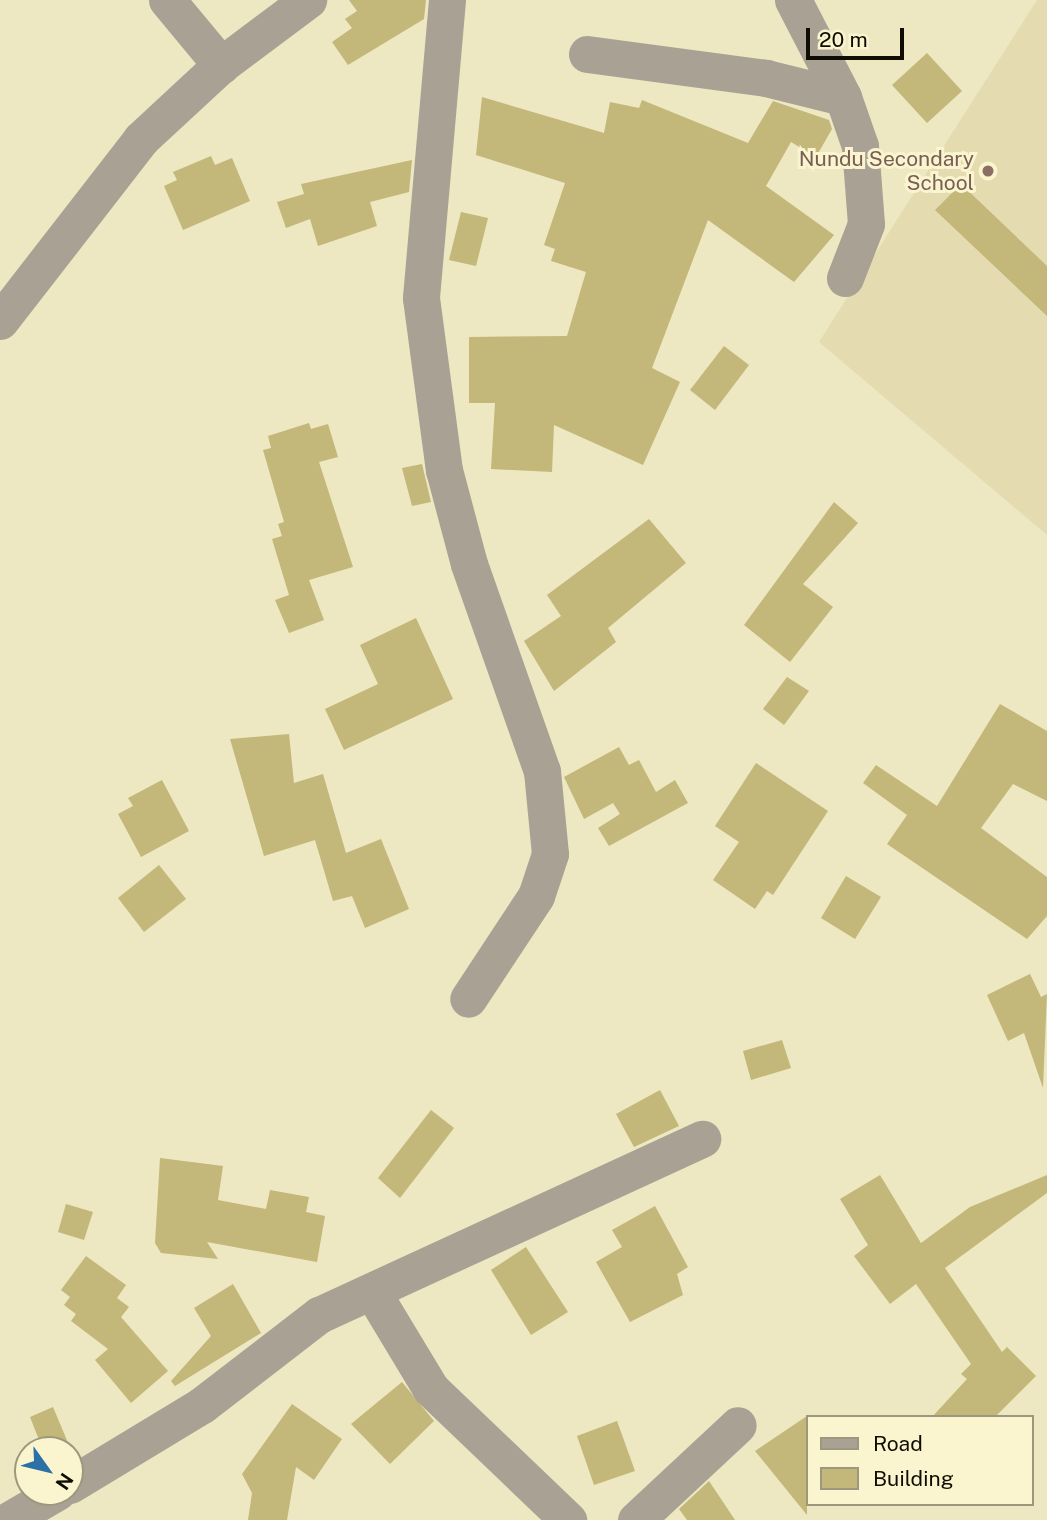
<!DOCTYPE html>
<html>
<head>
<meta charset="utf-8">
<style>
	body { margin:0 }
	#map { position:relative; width:1047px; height:1520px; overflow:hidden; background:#ede7c2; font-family:"Public Sans",sans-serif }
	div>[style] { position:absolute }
	.built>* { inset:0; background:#e4dcb0 }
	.building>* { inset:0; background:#c3b779 }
	.minor>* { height:37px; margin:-18.5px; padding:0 18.5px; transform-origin:18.5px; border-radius:18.5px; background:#a9a294 }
	.dots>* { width:19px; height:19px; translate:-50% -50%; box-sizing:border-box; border:4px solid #faf4cf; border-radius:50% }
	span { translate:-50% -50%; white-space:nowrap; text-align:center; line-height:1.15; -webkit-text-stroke:6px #faf4cf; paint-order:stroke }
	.education-label { font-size:21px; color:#785e54 }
	.right { translate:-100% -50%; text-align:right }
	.legend { position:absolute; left:806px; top:1415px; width:228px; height:91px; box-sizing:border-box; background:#faf4cf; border:2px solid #9c987d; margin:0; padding:9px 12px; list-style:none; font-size:21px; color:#0f0d03 }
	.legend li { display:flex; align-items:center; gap:14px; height:35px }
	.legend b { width:35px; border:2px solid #9c987d }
	.north { position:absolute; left:14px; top:1436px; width:70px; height:70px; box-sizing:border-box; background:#faf4cf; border:2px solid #9c987d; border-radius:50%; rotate:124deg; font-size:19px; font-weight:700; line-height:28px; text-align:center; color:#0f0d03 }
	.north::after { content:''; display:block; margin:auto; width:24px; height:32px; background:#2b71a6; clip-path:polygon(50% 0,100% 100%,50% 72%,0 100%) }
	.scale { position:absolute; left:806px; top:28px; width:98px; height:32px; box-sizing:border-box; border:4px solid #0f0d03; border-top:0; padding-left:9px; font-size:21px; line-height:24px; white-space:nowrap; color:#0f0d03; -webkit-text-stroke:5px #faf4cf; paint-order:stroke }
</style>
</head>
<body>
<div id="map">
	<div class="built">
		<div style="clip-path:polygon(1037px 0,1047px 0,1047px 535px,819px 342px)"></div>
	</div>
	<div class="building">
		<div style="clip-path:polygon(349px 0,426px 0,424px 19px,348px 65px,332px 42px,352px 28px,345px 19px,357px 11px)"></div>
		<div style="clip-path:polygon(927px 53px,962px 91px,927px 123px,892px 85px)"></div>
		<div style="clip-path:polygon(482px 97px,604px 133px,610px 102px,639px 108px,642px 100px,748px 143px,773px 101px,829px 120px,832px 129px,816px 157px,791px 142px,766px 186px,834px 235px,794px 282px,708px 220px,652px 368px,680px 382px,643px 465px,554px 425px,552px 472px,491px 469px,495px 403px,469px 403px,469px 337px,567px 336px,586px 272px,551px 261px,555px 249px,544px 245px,565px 183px,476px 155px)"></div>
		<div style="clip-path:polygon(211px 156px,215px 165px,232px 158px,250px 201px,183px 230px,164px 186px,177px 180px,173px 172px)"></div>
		<div style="clip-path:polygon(412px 160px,409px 192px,370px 202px,377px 226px,318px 246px,310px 219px,286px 228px,277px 202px,304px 194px,301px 184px)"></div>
		<div style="clip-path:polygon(961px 184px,1047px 266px,1047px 316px,935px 210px)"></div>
		<div style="clip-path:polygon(461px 212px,488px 218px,476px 266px,449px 260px)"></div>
		<div style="clip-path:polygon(724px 346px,749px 365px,715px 410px,690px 390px)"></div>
		<div style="clip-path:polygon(309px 423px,311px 429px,328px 424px,338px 457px,319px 462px,353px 567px,309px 580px,324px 620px,289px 633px,275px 600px,289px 595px,272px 539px,282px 536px,278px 524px,284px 522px,263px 450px,271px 448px,268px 436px)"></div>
		<div style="clip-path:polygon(422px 464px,431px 502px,412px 506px,402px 468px)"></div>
		<div style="clip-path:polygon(834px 502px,858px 523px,803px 584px,833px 607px,790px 662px,744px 625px)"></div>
		<div style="clip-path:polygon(649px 519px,686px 563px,608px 628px,616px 642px,554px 691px,524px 641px,561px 616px,547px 595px)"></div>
		<div style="clip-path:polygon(416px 618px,453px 699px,344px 750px,325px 709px,378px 684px,360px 645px)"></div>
		<div style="clip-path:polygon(787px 677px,809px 691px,784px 725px,763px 709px)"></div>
		<div style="clip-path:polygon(1000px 704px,1047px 731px,1047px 801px,1013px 784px,981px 828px,1047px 877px,1047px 916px,1027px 939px,887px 844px,907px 815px,863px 783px,876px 765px,937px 806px)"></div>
		<div style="clip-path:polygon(289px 734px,294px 783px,323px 774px,346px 853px,381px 839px,409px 909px,365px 928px,352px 896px,333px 901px,315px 840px,264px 856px,230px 739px)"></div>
		<div style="clip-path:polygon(619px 747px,629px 765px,639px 760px,656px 792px,675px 780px,688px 803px,609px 846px,598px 828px,620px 814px,613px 803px,584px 819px,564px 777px)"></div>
		<div style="clip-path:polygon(756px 763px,828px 811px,773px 895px,767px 891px,755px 909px,713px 880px,739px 842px,715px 826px)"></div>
		<div style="clip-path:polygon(162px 780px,189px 831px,141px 857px,118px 814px,133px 806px,128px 798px)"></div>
		<div style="clip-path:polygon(159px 865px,186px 899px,144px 932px,118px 898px)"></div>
		<div style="clip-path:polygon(846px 876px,881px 897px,855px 939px,821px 918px)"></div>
		<div style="clip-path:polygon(1030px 974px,1041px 997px,1047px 994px,1043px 1088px,1024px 1033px,1008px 1041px,987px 995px)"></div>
		<div style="clip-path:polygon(782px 1040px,791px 1068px,751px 1080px,743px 1051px)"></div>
		<div style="clip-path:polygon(660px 1090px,679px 1126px,634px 1147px,616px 1114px)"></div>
		<div style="clip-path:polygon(431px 1110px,454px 1128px,400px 1198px,378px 1178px)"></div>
		<div style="clip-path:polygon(160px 1158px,223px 1166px,218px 1200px,266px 1209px,270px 1190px,309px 1197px,306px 1212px,325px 1216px,317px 1262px,207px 1242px,218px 1259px,161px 1253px,155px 1243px)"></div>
		<div style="clip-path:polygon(880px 1175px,921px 1243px,970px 1207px,1047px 1175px,1047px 1193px,945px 1268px,1002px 1352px,1007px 1347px,1036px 1376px,995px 1417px,932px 1417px,967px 1379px,961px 1374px,971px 1364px,916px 1284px,890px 1304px,854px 1256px,868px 1245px,840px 1199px)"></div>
		<div style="clip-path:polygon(66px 1204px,93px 1212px,84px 1240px,58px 1232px)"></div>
		<div style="clip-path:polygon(655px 1206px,688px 1267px,677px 1274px,683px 1295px,630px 1322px,596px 1262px,622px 1247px,612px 1230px)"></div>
		<div style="clip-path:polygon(526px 1247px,568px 1312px,531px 1335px,491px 1270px)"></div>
		<div style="clip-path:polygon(86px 1256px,126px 1285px,117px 1298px,129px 1307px,121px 1317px,168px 1371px,131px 1403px,95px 1360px,108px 1349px,71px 1321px,76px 1314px,64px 1305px,70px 1297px,61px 1290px)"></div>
		<div style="clip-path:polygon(233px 1284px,261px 1333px,175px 1386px,171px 1381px,211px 1336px,194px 1308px)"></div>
		<div style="clip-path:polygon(402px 1382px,434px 1421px,390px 1464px,351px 1424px)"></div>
		<div style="clip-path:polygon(292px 1404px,342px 1439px,314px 1480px,296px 1467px,287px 1520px,248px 1520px,252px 1493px,242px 1474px)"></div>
		<div style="clip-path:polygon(53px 1407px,71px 1450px,43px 1450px,30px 1417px)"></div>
		<div style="clip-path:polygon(807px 1416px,807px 1515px,755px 1451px)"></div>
		<div style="clip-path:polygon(617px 1421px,635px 1471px,594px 1485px,577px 1436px)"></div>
		<div style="clip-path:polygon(709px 1481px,735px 1520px,687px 1520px,679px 1509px)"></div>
	</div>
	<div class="minor">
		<div style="left:167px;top:0;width:85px;rotate:50.3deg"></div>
		<div style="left:447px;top:0;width:299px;rotate:95deg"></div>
		<div style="left:421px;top:298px;width:174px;rotate:82.4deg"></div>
		<div style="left:444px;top:470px;width:97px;rotate:75.1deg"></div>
		<div style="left:469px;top:564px;width:219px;rotate:70.6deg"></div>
		<div style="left:542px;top:771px;width:83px;rotate:84.5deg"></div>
		<div style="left:550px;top:854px;width:44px;rotate:108.4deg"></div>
		<div style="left:536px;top:896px;width:123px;rotate:123.4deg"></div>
		<div style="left:793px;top:0;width:109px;rotate:62.7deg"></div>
		<div style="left:843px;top:97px;width:52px;rotate:70.9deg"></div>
		<div style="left:860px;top:146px;width:78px;rotate:85.6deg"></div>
		<div style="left:866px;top:224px;width:58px;rotate:111.3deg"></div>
		<div style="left:587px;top:54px;width:181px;rotate:7.6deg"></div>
		<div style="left:766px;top:78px;width:79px;rotate:13.9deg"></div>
		<div style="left:0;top:321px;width:230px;rotate:-52.2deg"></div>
		<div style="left:141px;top:139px;width:109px;rotate:-42.8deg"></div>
		<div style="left:221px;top:65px;width:109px;rotate:-36.8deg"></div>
		<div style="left:373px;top:1293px;width:112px;rotate:58.9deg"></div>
		<div style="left:431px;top:1389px;width:190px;rotate:43.7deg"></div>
		<div style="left:70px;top:1485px;width:154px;rotate:-31.2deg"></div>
		<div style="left:202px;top:1405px;width:148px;rotate:-37.6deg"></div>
		<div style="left:319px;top:1315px;width:422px;rotate:-24.7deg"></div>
		<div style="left:9px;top:1520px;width:56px;rotate:-30.3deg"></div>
		<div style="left:636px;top:1520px;width:139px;rotate:-43deg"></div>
	</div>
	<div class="dots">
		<div style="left:988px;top:171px;background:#8d6e63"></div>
	</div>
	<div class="education-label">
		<span class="right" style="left:974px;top:171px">Nundu Secondary<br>School</span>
	</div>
	<ul class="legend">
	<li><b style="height:9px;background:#a9a294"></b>Road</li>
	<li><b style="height:19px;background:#c3b779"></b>Building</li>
	</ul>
	<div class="north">N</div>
	<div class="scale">20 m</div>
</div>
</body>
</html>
